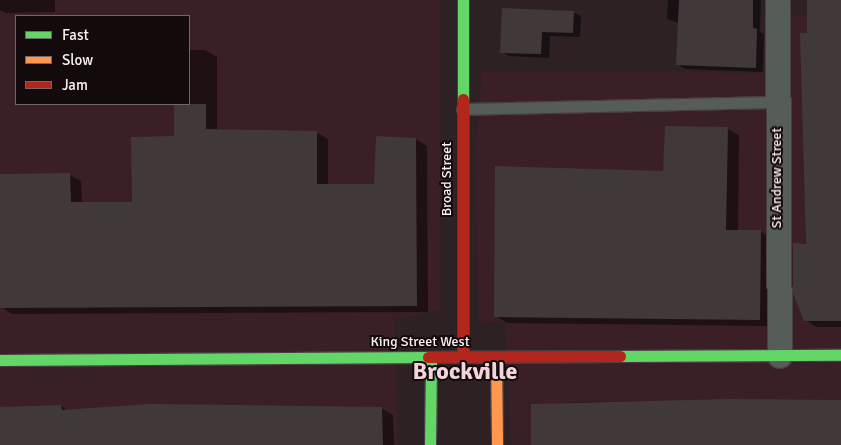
<!DOCTYPE html>
<html>
<head>
<meta charset="utf-8">
<style>
	body { margin:0 }
	#map { position:relative; width:841px; height:445px; overflow:hidden; background:#2d2124; font-family:Signika,sans-serif }
	div>[style] { position:absolute }
	.built>* { inset:0; background:#3a1f26 }
	.shadow>* { inset:0; background:#0007 }
	.building>* { inset:0; background:#41383a }
	.roads { filter:drop-shadow(1px 0 #493f42) drop-shadow(-1px 0 #493f42) drop-shadow(0 1px #493f42) drop-shadow(0 -1px #493f42) }
	.lane>* { height:11px; margin:-5.5px; padding:0 5.5px; transform-origin:5.5px; border-radius:5.5px; background:#565c58 }
	.street>* { height:24px; margin:-12px; padding:0 12px; transform-origin:12px; border-radius:12px; background:#565c58 }
	.fast>* { height:11px; margin:-5.5px; padding:0 5.5px; transform-origin:5.5px; border-radius:5.5px; background:#63d668 }
	.slow>* { height:11px; margin:-5.5px; padding:0 5.5px; transform-origin:5.5px; border-radius:5.5px; background:#ff974d }
	.jam>* { height:11px; margin:-5.5px; padding:0 5.5px; transform-origin:5.5px; border-radius:5.5px; background:#b3261e }
	span { translate:-50% -50%; white-space:nowrap; text-align:center; line-height:1.15; -webkit-text-stroke:4px #130a0c; paint-order:stroke }
	.street-label { font-size:14px; color:#fdf0f3 }
	.town-label { font-size:24px; color:#f4d4db; font-weight:700 }
	.legend { position:absolute; left:15px; top:15px; width:175px; height:90px; box-sizing:border-box; background:#130a0c; border:1px solid #716668; margin:0; padding:6px 9px; list-style:none; font-size:15px; color:#fdf0f3 }
	.legend li { display:flex; align-items:center; gap:10px; height:25px }
	.legend b { width:25px; border:1px solid #716668 }
</style>
</head>
<body>
<div id="map">
	<div class="built">
		<div style="clip-path:polygon(evenodd,0 0,440px 0,440px 310px,395px 319px,398px 445px,0 445px,0 0,16px 16px,189px 16px,189px 104px,16px 104px,16px 16px)"></div>
		<div style="clip-path:polygon(764px 14px,841px 16px,841px 445px,511px 445px,505px 323px,479px 321px,475px 159px,482px 71px,763px 73px)"></div>
	</div>
	<div class="shadow">
		<div style="clip-path:polygon(0 0,55px 0,55px 12px,6px 13px,0 10px)"></div>
		<div style="clip-path:polygon(668px 0,761px 0,760px 32px,764px 34px,763px 72px,685px 69px,677px 64px,679px 23px,667px 19px)"></div>
		<div style="clip-path:polygon(808px 0,841px 0,841px 327px,817px 327px,805px 320px)"></div>
		<div style="clip-path:polygon(573px 12px,581px 16px,580px 37px,550px 36px,549px 58px,509px 56px,502px 52px)"></div>
		<div style="clip-path:polygon(189px 50px,205px 50px,217px 57px,217px 131px,316px 132px,328px 139px,328px 185px,375px 185px,416px 139px,427px 146px,428px 312px,13px 314px,2px 308px,0 175px,70px 175px,81px 181px,82px 203px,133px 203px,175px 138px,175px 104px,189px 104px)"></div>
		<div style="clip-path:polygon(666px 127px,728px 129px,739px 135px,738px 231px,760px 231px,772px 238px,771px 326px,507px 323px,496px 316px,664px 172px)"></div>
		<div style="clip-path:polygon(841px 401px,841px 445px,532px 445px,533px 405px,585px 402px)"></div>
		<div style="clip-path:polygon(61px 406px,68px 411px,382px 409px,393px 415px,394px 445px,0 445px,0 409px)"></div>
	</div>
	<div class="building">
		<div style="clip-path:polygon(679px 0,753px 0,753px 28px,757px 29px,756px 68px,676px 65px)"></div>
		<div style="clip-path:polygon(807px 0,841px 0,841px 321px,804px 321px,793px 293px,793px 243px,806px 244px,800px 33px,807px 33px)"></div>
		<div style="clip-path:polygon(502px 8px,574px 11px,573px 33px,542px 32px,541px 54px,500px 53px)"></div>
		<div style="clip-path:polygon(174px 104px,206px 104px,206px 129px,317px 131px,317px 184px,374px 184px,376px 136px,416px 138px,417px 306px,0 308px,0 174px,70px 173px,71px 202px,132px 202px,131px 137px,174px 136px)"></div>
		<div style="clip-path:polygon(665px 126px,728px 127px,726px 230px,761px 230px,760px 320px,494px 317px,495px 166px,663px 171px)"></div>
		<div style="clip-path:polygon(728px 399px,841px 400px,841px 445px,531px 445px,531px 404px)"></div>
		<div style="clip-path:polygon(150px 404px,382px 407px,383px 445px,0 445px,0 407px,61px 405px,62px 410px)"></div>
	</div>
	<div class="roads">
		<div class="lane">
			<div style="left:462px;top:109px;width:315px;rotate:-1.3deg"></div>
		</div>
		<div class="street">
			<div style="left:778px;top:0;width:356px;rotate:89.7deg"></div>
		</div>
		<div class="fast">
			<div style="left:463px;top:0;width:99px;rotate:90deg"></div>
			<div style="left:620px;top:356px;width:221px;rotate:-0.3deg"></div>
			<div style="left:0;top:360px;width:428px;rotate:-0.4deg"></div>
			<div style="left:430px;top:445px;width:88px;rotate:-89.3deg"></div>
		</div>
		<div class="slow">
			<div style="left:496px;top:357px;width:88px;rotate:89.3deg"></div>
		</div>
		<div class="jam">
			<div style="left:463px;top:99px;width:258px;rotate:90deg"></div>
			<div style="left:428px;top:357px;width:192px;rotate:-0.3deg"></div>
		</div>
	</div>
	<div class="street-label">
		<span style="left:777px;top:178px;rotate:-90deg">St Andrew Street</span>
		<span style="left:447px;top:179px;rotate:-90deg">Broad Street</span>
		<span style="left:420px;top:342px">King Street West</span>
	</div>
	<div class="town-label">
		<span style="left:465px;top:372px">Brockville</span>
	</div>
	<ul class="legend">
	<li><b style="height:6px;background:#63d668"></b>Fast</li>
	<li><b style="height:6px;background:#ff974d"></b>Slow</li>
	<li><b style="height:6px;background:#b3261e"></b>Jam</li>
	</ul>
</div>
</body>
</html>
